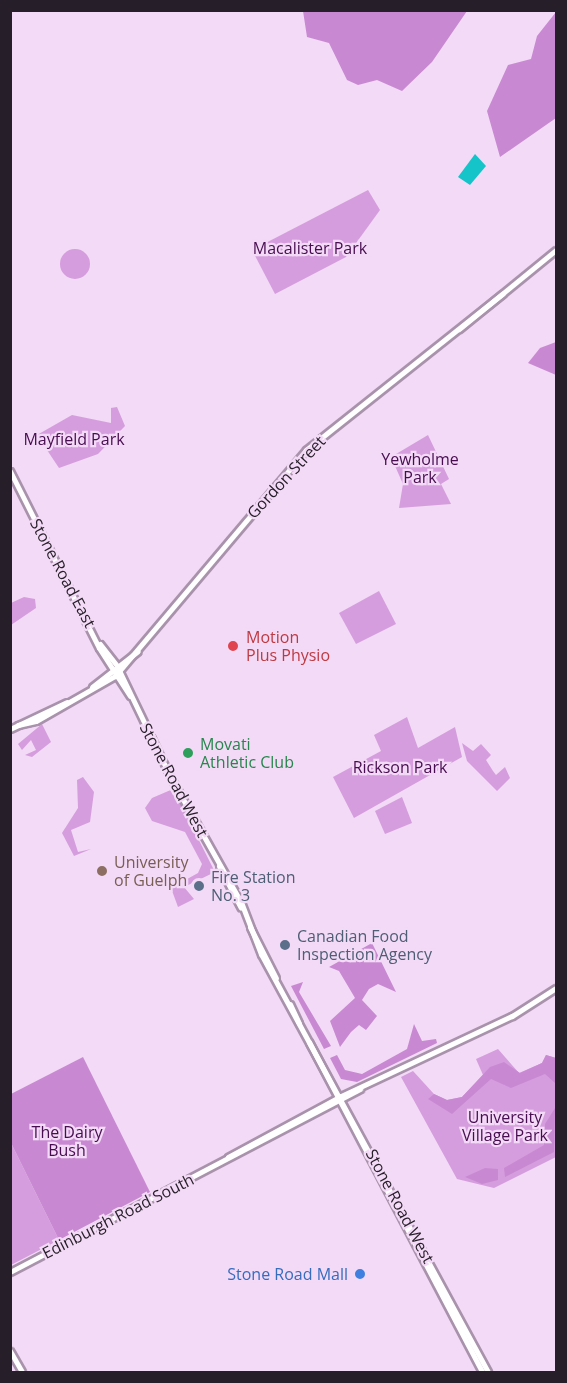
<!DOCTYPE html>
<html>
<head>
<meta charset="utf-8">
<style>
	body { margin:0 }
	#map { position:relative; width:567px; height:1383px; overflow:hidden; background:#f3daf6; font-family:"Open Sans",sans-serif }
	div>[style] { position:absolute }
	.green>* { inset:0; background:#d59dde }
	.round { border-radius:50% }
	.forest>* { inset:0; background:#c889d2 }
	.water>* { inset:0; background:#14c4c9 }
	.roads { filter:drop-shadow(2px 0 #a992ac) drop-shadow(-2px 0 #a992ac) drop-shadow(0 2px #a992ac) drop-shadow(0 -2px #a992ac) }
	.secondary>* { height:5px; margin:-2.5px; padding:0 2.5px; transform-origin:2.5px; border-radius:2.5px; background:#fff }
	.dots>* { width:16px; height:16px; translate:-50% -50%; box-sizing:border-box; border:3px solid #f3daf6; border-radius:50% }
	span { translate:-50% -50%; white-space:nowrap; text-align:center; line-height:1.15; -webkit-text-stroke:4.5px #f3daf6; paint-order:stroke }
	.park-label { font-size:16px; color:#480d51 }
	.street-label { font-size:16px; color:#261e28 }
	.health-label { font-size:16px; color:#be3a42 }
	.left { translate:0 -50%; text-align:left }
	.leisure-label { font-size:16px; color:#27864d }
	.education-label { font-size:16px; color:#785e54 }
	.service-label { font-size:16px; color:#4e5e75 }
	.shop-label { font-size:16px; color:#366cbe }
	.right { translate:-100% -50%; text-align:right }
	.frame { position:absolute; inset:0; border:12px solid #261e28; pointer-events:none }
</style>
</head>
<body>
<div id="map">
	<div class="green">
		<div style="clip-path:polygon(368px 190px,380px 210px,346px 257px,275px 294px,252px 250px)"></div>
		<div class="round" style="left:60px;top:249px;width:30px;height:30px"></div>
		<div style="clip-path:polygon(117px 407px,125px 426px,98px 454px,59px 468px,37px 435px,72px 415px,111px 423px,111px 408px)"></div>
		<div style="clip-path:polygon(428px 435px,449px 479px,441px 484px,451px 504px,399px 508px,403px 484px,391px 457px)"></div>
		<div style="clip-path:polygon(379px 591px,396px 624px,356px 644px,339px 613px)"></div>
		<div style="clip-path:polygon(24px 597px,35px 599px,36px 608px,11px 625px,11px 603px)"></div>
		<div style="clip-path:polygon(407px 717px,418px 748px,455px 727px,462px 757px,354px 818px,333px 777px,381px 751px,374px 735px)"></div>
		<div style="clip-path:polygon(42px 724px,51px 742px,32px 757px,25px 755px,36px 750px,31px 740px,22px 750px,18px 744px)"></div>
		<div style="clip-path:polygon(462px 743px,473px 751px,481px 744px,491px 755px,486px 760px,493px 771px,496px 775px,505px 767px,510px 778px,497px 791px,467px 761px)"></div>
		<div style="clip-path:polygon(83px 777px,94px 792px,90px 822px,71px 830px,78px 852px,91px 849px,74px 856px,62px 833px,78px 808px,77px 780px)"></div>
		<div style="clip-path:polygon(173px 789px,215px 872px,184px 887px,194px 899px,178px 907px,171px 888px,198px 873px,202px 864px,185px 832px,152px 821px,145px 808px,152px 798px)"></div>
		<div style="clip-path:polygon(402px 797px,412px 823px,385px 834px,375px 811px)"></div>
		<div style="clip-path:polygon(498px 1049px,519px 1073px,542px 1063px,546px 1055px,556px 1058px,556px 1157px,494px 1188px,457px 1179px,401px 1077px,413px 1071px,434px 1094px,447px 1100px,462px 1097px,483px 1075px,476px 1059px)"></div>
		<div style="clip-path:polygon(11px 1143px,59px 1240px,11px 1265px,10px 1265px)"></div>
	</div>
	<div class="forest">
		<div style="clip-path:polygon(303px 11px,303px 10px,467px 11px,432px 62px,402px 91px,377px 80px,358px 85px,347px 80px,329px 43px,307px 37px)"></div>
		<div style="clip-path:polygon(556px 12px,556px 118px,500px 157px,487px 111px,508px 65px,531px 59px,537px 36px)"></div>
		<div style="clip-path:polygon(556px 342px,556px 375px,528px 363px,540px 348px)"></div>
		<div style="clip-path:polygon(372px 943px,396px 992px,378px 984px,369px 989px,362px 1000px,377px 1016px,366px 1030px,359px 1025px,351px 1032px,340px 1047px,330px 1021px,355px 998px,339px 971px,329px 967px)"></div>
		<div style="clip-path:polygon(303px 982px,299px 992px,331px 1046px,324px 1049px,291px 986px)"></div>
		<div style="clip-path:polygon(414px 1024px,422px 1041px,436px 1039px,437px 1043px,357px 1082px,341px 1079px,330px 1058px,337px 1055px,345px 1070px,362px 1074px,407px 1049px)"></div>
		<div style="clip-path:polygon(546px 1055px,556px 1058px,555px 1083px,545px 1074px,511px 1088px,491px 1079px,452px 1114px,428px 1099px,434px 1094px,447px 1100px,462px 1097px,490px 1067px,504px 1062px,520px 1073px,542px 1063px)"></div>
		<div style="clip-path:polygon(83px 1057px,150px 1192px,59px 1240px,11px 1143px,11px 1094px)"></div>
		<div style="clip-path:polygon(555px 1108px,554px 1152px,505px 1177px,504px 1168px,544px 1145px,545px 1124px)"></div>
		<div style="clip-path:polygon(485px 1168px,498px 1169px,498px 1180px,482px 1184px,465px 1177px)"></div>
	</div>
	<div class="water">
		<div style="clip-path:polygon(475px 154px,486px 166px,470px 185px,458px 177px)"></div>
	</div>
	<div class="roads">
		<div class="secondary">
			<div style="left:459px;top:329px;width:125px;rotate:-39.2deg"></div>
			<div style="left:10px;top:471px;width:198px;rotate:63.3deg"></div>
			<div style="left:99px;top:648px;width:57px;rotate:57.1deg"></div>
			<div style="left:100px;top:644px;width:28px;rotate:52deg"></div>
			<div style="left:117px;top:666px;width:124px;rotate:64.3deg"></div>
			<div style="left:171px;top:778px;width:142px;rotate:60.6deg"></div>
			<div style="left:241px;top:902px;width:56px;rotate:69deg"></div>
			<div style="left:261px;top:954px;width:476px;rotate:61.5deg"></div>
			<div style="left:92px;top:687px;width:58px;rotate:-38deg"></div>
			<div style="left:18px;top:725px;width:18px;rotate:-13deg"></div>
			<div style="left:36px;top:721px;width:91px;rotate:-29.7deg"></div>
			<div style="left:115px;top:676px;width:296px;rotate:-49.8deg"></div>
			<div style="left:306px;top:450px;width:251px;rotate:-38.5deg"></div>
			<div style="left:10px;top:729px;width:63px;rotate:-25.3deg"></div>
			<div style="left:219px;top:866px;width:47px;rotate:62.4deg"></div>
			<div style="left:250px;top:927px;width:57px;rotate:63deg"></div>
			<div style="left:290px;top:1004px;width:21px;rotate:65deg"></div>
			<div style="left:309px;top:1042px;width:373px;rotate:62.3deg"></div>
			<div style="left:228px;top:1157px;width:128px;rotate:-28.4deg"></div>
			<div style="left:341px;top:1096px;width:189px;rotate:-25.1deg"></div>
			<div style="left:512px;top:1016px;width:52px;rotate:-32.5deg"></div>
			<div style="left:10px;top:1272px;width:395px;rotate:-27.6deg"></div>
			<div style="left:10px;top:1351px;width:24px;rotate:60deg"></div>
		</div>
	</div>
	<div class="dots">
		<div style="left:233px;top:646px;background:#e0444e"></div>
		<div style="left:188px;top:753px;background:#2e9e5b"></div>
		<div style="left:102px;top:871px;background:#8d6e63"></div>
		<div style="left:199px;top:886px;background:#5c6f8a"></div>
		<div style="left:285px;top:945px;background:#5c6f8a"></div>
		<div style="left:360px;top:1274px;background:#3f7fe0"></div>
	</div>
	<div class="park-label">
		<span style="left:310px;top:248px">Macalister Park</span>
		<span style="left:74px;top:439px">Mayfield Park</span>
		<span style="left:420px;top:468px">Yewholme<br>Park</span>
		<span style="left:400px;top:767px">Rickson Park</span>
		<span style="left:505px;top:1126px">University<br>Village Park</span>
		<span style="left:67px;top:1141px">The Dairy<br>Bush</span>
	</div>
	<div class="street-label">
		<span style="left:286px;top:477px;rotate:-47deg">Gordon Street</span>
		<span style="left:63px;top:573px;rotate:62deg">Stone Road East</span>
		<span style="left:174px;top:780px;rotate:62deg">Stone Road West</span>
		<span style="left:400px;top:1206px;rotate:62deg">Stone Road West</span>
		<span style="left:118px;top:1216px;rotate:-27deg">Edinburgh Road South</span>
	</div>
	<div class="health-label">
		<span class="left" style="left:246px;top:646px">Motion<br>Plus Physio</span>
	</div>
	<div class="leisure-label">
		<span class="left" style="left:200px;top:753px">Movati<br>Athletic Club</span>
	</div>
	<div class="education-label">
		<span class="left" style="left:114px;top:871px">University<br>of Guelph</span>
	</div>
	<div class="service-label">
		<span class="left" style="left:211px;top:886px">Fire Station<br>No. 3</span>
		<span class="left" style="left:297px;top:945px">Canadian Food<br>Inspection Agency</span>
	</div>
	<div class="shop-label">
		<span class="right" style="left:348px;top:1274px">Stone Road Mall</span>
	</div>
	<div class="frame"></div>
</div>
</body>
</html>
